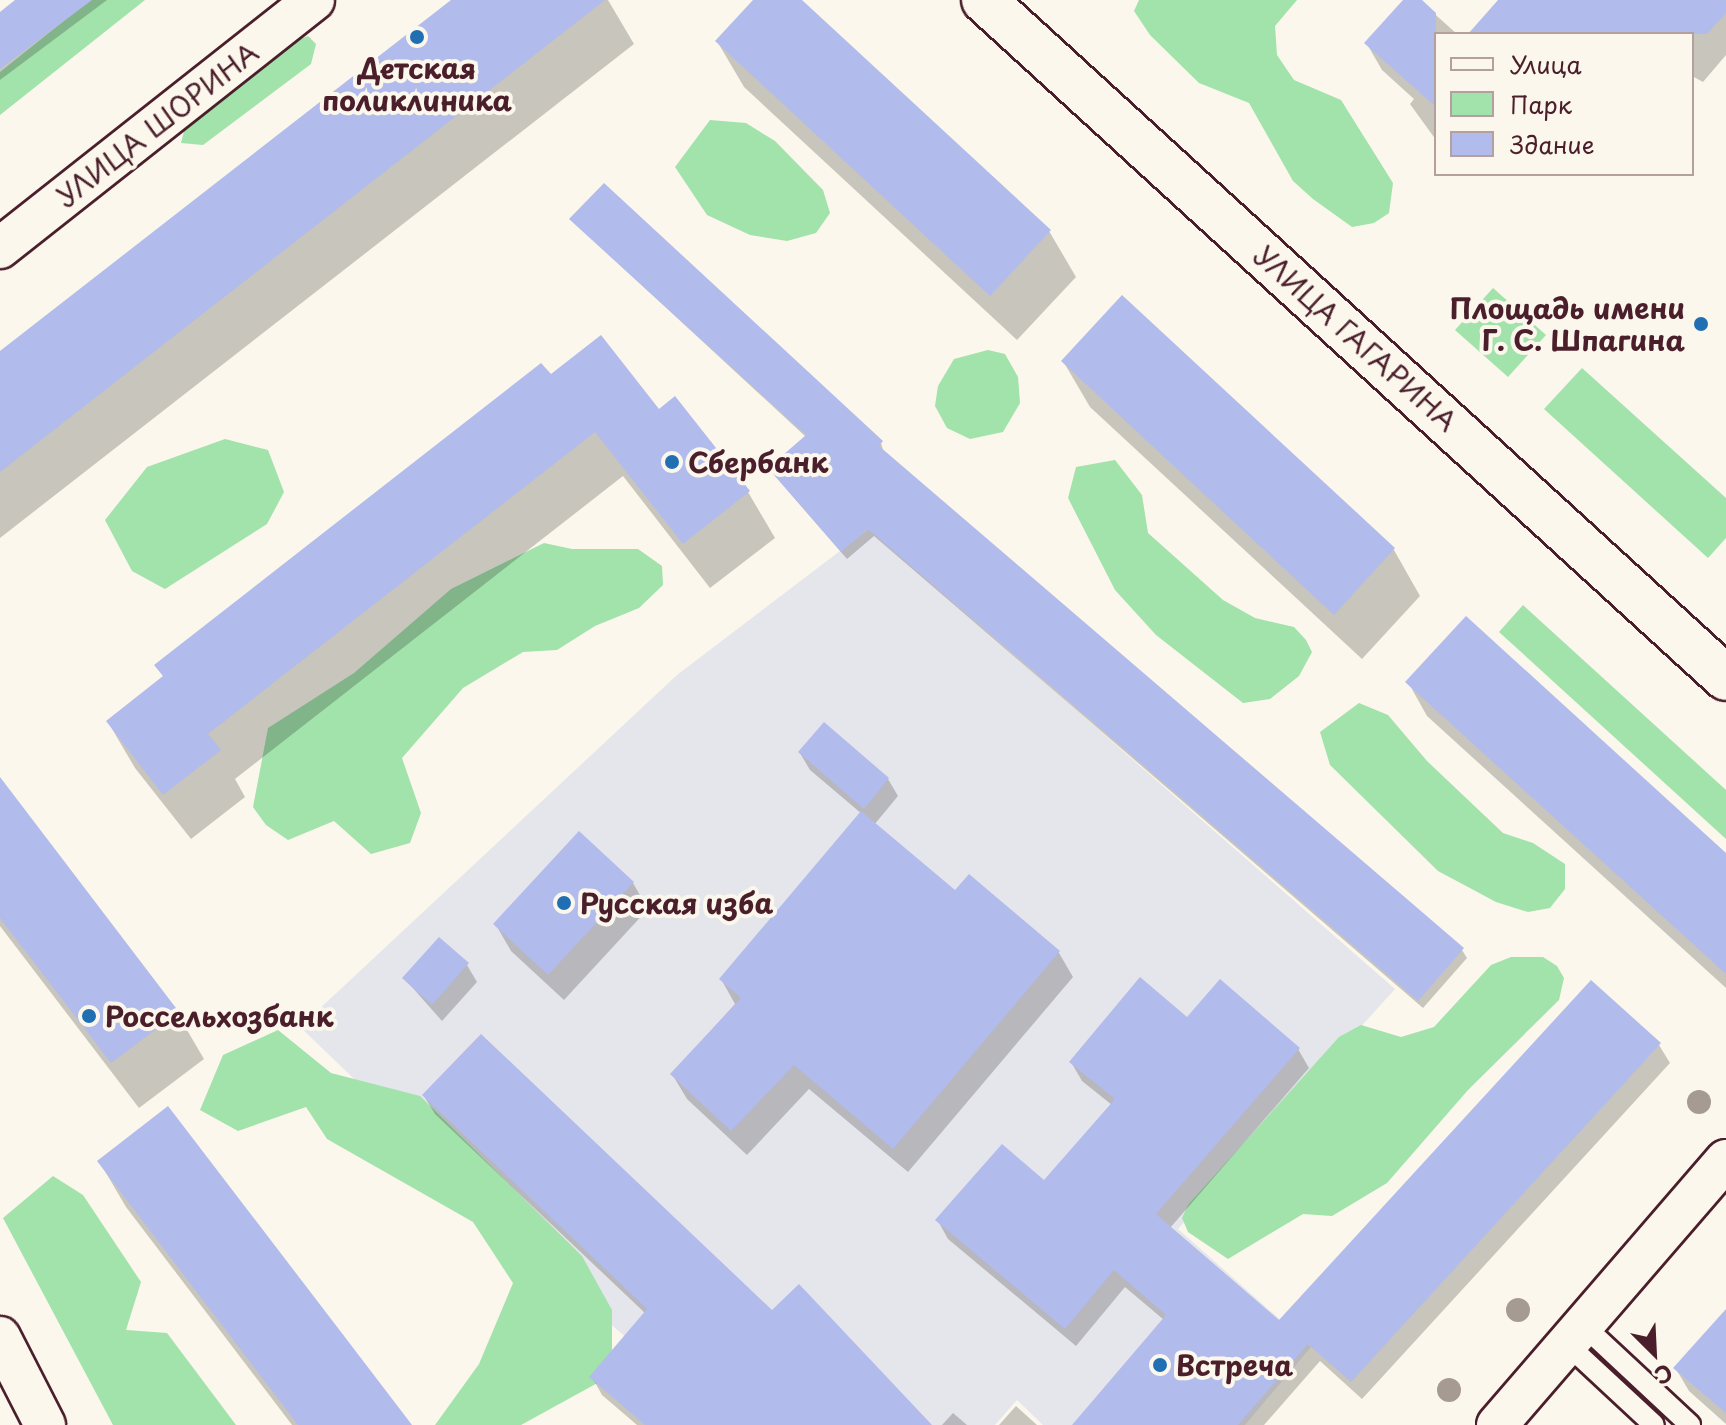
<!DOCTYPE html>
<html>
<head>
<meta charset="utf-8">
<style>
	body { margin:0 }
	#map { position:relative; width:1726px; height:1425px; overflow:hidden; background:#fbf7ec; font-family:"Playpen Sans",sans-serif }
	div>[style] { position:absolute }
	.built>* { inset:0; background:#e5e5ec }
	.green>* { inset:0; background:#a2e2ab }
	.shadow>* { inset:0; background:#0003 }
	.building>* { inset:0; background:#b1bbec }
	.roads { filter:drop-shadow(2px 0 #4a1f2b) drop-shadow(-2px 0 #4a1f2b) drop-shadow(0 2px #4a1f2b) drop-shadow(0 -2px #4a1f2b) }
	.service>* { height:20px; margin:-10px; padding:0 10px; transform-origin:10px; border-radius:10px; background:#fbf7ec }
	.minor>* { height:40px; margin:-20px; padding:0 20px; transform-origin:20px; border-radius:20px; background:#fbf7ec }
	.tertiary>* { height:44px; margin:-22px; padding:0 22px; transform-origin:22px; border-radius:22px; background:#fbf7ec }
	.trees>* { width:24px; height:24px; margin:-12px; border-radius:50%; background:#a69b93 }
	.dots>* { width:22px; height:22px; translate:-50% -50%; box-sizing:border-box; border:4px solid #fbf7ec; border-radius:50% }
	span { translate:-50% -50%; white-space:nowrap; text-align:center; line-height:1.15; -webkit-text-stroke:8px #fbf7ec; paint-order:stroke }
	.poi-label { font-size:28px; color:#4a1f2b; font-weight:700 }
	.right { translate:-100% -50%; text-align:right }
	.left { translate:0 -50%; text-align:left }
	.street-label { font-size:28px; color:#4a1f2b }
	.legend { position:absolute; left:1434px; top:32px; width:260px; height:144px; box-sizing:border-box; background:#fbf7ec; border:2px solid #b4a19f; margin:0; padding:10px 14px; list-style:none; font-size:24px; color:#4a1f2b }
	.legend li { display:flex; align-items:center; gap:16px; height:40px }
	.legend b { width:40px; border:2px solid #b4a19f }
	.north { position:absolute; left:1614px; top:1313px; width:80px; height:80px; -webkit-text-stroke:6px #fbf7ec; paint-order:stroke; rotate:156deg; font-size:22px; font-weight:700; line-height:32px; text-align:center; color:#4a1f2b }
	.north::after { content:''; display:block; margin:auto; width:28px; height:36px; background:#4a1f2b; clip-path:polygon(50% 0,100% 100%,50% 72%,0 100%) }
</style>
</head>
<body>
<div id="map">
	<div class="built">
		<div style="clip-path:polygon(869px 529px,1395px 989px,1178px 1229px,1311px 1347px,1245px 1425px,1043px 1425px,1017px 1400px,995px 1425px,731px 1425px,609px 1323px,300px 1027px,677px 675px)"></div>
	</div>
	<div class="green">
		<div style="clip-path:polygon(90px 0,145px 0,0 115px,0 72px)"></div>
		<div style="clip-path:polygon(1139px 0,1297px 0,1275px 26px,1277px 55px,1294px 80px,1341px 100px,1393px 183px,1389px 213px,1374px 223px,1352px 227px,1313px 199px,1293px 181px,1249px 103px,1199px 83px,1150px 35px,1134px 11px)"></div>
		<div style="clip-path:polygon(308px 36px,316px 44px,311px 64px,203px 145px,181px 143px,186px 123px,287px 44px)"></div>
		<div style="clip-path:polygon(710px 120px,746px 123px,775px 141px,823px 190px,830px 213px,816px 233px,787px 241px,750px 235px,707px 215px,675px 167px)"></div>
		<div style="clip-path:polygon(1493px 288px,1546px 335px,1508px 377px,1455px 330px)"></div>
		<div style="clip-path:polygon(988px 350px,1005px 354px,1018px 377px,1020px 403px,1003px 432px,970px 439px,947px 428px,935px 406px,938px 386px,954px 359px)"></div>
		<div style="clip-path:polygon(1582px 368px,1726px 498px,1726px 538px,1708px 558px,1544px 409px)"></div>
		<div style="clip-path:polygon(225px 439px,268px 450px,284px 492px,267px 524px,165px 589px,132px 571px,105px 520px,147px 467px)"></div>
		<div style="clip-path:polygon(1115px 460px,1142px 495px,1148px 533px,1223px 600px,1255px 618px,1294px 627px,1306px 640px,1312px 652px,1299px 676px,1270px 699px,1243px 703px,1156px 635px,1115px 590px,1068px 498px,1076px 467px)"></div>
		<div style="clip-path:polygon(544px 543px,572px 549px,638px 549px,662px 566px,663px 585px,639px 608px,595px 626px,557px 650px,523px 652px,463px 688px,402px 758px,421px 813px,410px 843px,371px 854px,334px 821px,288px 840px,266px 825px,253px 807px,268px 728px,354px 673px,451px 589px)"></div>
		<div style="clip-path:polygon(1523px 605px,1726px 790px,1726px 839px,1499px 632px)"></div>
		<div style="clip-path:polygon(1359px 703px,1388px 715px,1427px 761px,1503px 833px,1533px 843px,1565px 864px,1565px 889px,1550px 908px,1528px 912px,1496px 902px,1438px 871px,1330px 765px,1320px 732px)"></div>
		<div style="clip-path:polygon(1511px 957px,1543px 957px,1557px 966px,1564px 978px,1559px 1000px,1468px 1090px,1387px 1183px,1332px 1216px,1303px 1214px,1228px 1259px,1188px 1232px,1182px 1218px,1188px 1205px,1339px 1037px,1361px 1025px,1401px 1037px,1434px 1027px,1491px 965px)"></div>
		<div style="clip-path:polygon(278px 1030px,331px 1073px,420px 1096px,582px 1256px,612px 1310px,612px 1375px,521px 1425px,435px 1425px,479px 1364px,513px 1283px,473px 1222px,327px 1139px,306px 1107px,238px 1131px,200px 1110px,223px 1055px)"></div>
		<div style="clip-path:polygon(53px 1176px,83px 1195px,141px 1282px,126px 1330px,167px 1333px,236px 1425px,113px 1425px,3px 1218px)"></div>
	</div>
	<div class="shadow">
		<div style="clip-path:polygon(19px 0,107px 0,0 80px,0 14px)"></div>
		<div style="clip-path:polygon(455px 0,608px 0,634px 44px,0 538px,0 354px)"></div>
		<div style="clip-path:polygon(756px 0,799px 0,1049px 231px,1076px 277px,1017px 340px,744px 87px,717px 41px)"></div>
		<div style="clip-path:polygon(1406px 0,1419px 0,1457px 34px,1436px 34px,1436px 140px,1410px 104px,1414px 99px,1382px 70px,1367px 44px)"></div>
		<div style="clip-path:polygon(1501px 0,1726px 0,1726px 55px,1703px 82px,1692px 76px,1692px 34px,1471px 34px)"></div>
		<div style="clip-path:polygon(571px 220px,881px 443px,884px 453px,1462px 950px,1467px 958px,1423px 1008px,874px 536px,847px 559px,775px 476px,806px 437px)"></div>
		<div style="clip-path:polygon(1122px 298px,1394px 550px,1420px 596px,1362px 659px,1090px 407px,1063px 361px)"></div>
		<div style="clip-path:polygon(551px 377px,658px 412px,748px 492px,775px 538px,710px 588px,623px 476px,235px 779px,245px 797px,191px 839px,135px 768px,108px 722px,164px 678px,157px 665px)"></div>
		<div style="clip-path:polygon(1408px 682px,1726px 856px,1726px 988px,1427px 716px)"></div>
		<div style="clip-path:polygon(800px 753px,888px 779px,898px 796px,874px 825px,955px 893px,969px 876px,1059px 953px,1073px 977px,908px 1172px,809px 1089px,747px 1155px,687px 1099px,672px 1074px,735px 1004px,721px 979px,862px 814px,810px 770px)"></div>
		<div style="clip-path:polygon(0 781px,177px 1013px,204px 1059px,139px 1108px,0 926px)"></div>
		<div style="clip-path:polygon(633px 883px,648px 909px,564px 1000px,511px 951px,496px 925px)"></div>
		<div style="clip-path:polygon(467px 965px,477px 982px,442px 1021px,404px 978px)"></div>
		<div style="clip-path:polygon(1187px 1020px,1298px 1049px,1309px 1068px,1170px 1228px,1279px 1323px,1659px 1045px,1670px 1063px,1362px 1399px,1320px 1361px,1264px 1425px,1075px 1425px,1164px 1320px,1125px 1287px,1076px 1346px,948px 1239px,938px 1221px,1044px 1183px,1112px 1105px,1082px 1081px,1071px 1062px)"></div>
		<div style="clip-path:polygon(424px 1096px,772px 1312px,929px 1425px,637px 1425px,602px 1395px,592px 1377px,646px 1314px,435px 1114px)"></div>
		<div style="clip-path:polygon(99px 1161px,409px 1425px,292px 1425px,126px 1207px)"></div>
		<div style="clip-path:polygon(1726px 1312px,1726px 1424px,1689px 1391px,1676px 1369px)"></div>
		<div style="clip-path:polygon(1016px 1406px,1037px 1425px,999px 1425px)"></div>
		<div style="clip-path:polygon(953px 1413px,967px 1425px,942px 1425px)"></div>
	</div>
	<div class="building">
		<div style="clip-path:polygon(15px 0,92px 0,0 69px,0 12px)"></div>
		<div style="clip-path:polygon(451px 0,605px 0,0 472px,0 351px)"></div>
		<div style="clip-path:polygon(753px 0,802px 0,1051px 230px,990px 296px,715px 41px)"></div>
		<div style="clip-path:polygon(1403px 0,1422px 0,1436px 13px,1436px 107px,1364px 43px)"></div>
		<div style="clip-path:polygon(1498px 0,1726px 0,1726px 13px,1707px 34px,1468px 34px)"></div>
		<div style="clip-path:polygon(604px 183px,883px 441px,879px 446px,1464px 948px,1418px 1001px,868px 529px,841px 552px,768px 468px,806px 435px,569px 219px)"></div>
		<div style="clip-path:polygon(1122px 295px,1395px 548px,1334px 615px,1061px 361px)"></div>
		<div style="clip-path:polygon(601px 335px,659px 409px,675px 396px,750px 491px,683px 544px,595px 432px,208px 734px,221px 750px,163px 795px,106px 721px,163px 676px,154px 665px,541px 363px,551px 374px)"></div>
		<div style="clip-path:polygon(1466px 616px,1726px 853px,1726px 974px,1405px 682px)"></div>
		<div style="clip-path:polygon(824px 722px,889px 778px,864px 809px,798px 752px)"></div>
		<div style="clip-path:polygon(0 777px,179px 1012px,111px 1063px,0 918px)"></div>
		<div style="clip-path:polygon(861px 811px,955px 890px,969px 874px,1060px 951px,893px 1149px,794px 1065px,731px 1131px,670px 1074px,741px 998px,719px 979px)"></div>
		<div style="clip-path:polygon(579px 831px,634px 882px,548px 975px,493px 924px)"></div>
		<div style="clip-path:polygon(439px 937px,469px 963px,432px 1005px,402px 978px)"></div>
		<div style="clip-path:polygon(1140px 977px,1187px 1017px,1220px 979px,1300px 1048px,1156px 1214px,1279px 1320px,1591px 980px,1661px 1043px,1351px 1382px,1308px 1344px,1238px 1425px,1072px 1425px,1166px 1315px,1114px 1270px,1065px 1329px,935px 1220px,1002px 1144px,1044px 1180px,1115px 1099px,1069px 1062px)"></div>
		<div style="clip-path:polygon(481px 1034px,772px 1310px,799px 1284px,932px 1425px,645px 1425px,589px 1377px,647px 1309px,422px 1095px)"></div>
		<div style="clip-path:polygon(168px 1106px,341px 1332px,412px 1425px,298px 1425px,97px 1161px)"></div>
		<div style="clip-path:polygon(1726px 1309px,1726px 1413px,1673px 1368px)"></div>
	</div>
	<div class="roads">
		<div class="service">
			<div style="left:1584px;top:1326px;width:145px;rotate:43deg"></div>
			<div style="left:1568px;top:1345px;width:117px;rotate:42.9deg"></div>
		</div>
		<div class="minor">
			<div style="left:0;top:248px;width:400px;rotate:-38.3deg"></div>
			<div style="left:0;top:1337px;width:99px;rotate:62.9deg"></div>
			<div style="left:1497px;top:1425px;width:350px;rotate:-49.2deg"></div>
		</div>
		<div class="tertiary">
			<div style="left:984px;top:0;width:1005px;rotate:42.42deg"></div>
		</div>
	</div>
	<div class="trees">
		<div style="left:1699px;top:1102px"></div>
		<div style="left:1518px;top:1310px"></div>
		<div style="left:1449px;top:1390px"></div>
	</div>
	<div class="dots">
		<div style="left:417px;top:37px;background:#1f6fb2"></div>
		<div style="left:1701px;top:324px;background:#1f6fb2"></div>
		<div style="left:672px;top:462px;background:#1f6fb2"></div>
		<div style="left:564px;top:903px;background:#1f6fb2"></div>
		<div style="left:89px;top:1016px;background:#1f6fb2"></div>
		<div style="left:1160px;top:1365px;background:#1f6fb2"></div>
	</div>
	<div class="poi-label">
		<span style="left:417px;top:84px">Детская<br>поликлиника</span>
		<span class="right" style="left:1685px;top:324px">Площадь имени<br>Г. С. Шпагина</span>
		<span class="left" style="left:688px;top:462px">Сбербанк</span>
		<span class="left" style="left:580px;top:903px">Русская изба</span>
		<span class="left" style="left:105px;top:1016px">Россельхозбанк</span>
		<span class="left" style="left:1176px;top:1365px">Встреча</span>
	</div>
	<div class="street-label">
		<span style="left:157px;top:124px;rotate:-38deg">УЛИЦА ШОРИНА</span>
		<span style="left:1356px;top:338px;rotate:42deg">УЛИЦА ГАГАРИНА</span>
	</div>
	<ul class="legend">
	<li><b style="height:10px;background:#fbf7ec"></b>Улица</li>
	<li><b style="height:22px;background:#a2e2ab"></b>Парк</li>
	<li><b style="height:22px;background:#b1bbec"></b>Здание</li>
	</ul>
	<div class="north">С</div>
</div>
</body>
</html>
